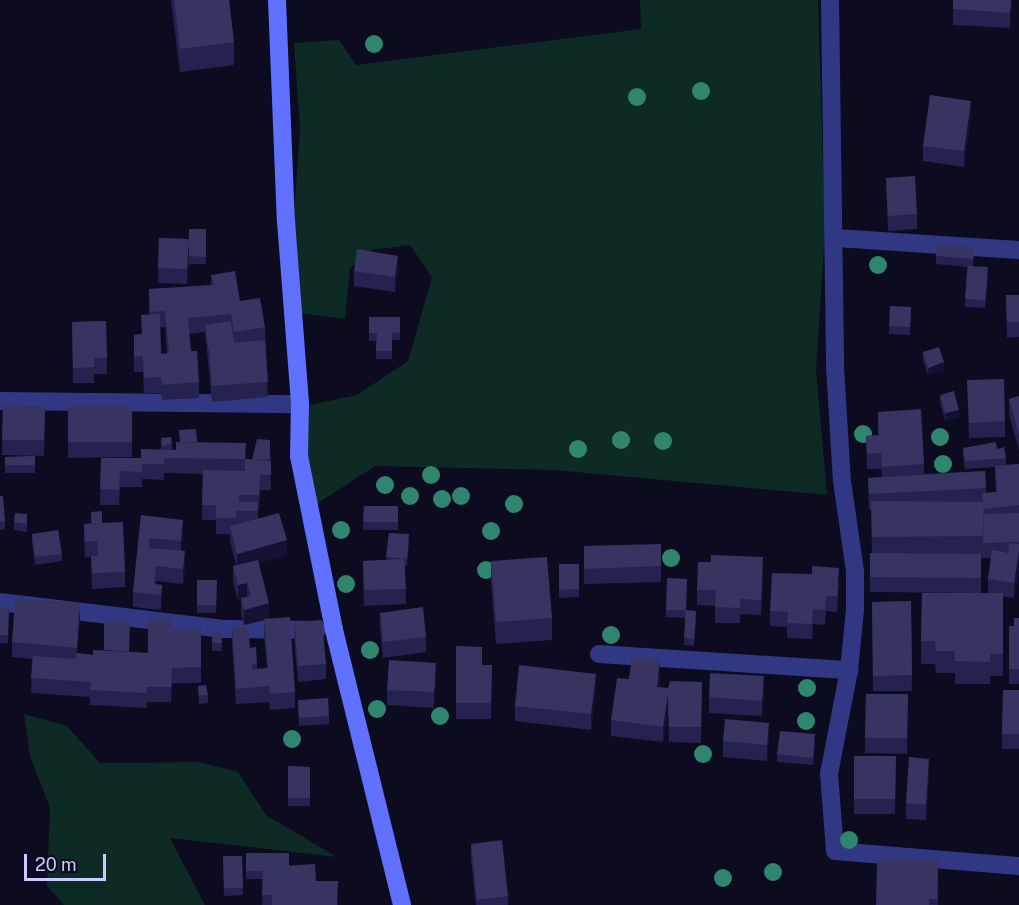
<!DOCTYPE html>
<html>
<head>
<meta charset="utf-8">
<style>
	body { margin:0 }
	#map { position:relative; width:1019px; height:905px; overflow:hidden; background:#0c0b20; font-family:"Public Sans",sans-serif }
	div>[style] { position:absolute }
	.green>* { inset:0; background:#0d2a25 }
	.street>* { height:18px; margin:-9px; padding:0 9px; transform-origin:9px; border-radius:9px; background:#313883 }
	.secondary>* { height:18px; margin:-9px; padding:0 9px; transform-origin:9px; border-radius:9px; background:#6070ff }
	.trees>* { width:18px; height:18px; margin:-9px; border-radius:50%; background:#2f856e }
	.wall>* { inset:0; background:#25224f }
	.shaded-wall>* { inset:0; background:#141134 }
	.building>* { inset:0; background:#373462 }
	span { translate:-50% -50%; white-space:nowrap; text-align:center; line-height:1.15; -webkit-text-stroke:6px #0c0b20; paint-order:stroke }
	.scale { position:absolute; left:24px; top:854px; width:82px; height:27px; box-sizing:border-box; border:3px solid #c9caff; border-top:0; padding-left:8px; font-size:18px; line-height:21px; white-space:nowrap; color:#c9caff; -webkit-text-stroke:4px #0c0b20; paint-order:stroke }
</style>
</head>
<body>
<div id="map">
	<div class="green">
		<div style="clip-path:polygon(640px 0,818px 0,825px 232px,816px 369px,827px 495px,554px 470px,375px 466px,312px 507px,302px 440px,305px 406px,357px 395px,408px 361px,432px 277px,410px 245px,371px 250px,350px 268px,345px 319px,298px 313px,293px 229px,300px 128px,294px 43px,339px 40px,356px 65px,641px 29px)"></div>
		<div style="clip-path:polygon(24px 714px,67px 726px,100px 763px,199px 762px,238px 772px,266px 815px,337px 857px,170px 838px,205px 905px,64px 905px,47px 886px,50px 808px,30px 756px)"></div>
	</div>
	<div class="street">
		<div style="left:830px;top:0;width:367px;rotate:89.2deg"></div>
		<div style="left:835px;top:367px;width:114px;rotate:86.5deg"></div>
		<div style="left:842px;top:481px;width:91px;rotate:81.8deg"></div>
		<div style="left:855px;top:571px;width:39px;rotate:90deg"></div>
		<div style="left:855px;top:610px;width:60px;rotate:95.7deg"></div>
		<div style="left:849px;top:670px;width:106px;rotate:100.9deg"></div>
		<div style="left:829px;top:774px;width:77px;rotate:85.5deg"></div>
		<div style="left:835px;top:851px;width:185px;rotate:4.7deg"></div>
		<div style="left:836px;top:238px;width:183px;rotate:3.8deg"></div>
		<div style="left:0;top:401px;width:300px;rotate:0.6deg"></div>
		<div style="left:0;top:602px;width:225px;rotate:6.9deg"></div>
		<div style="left:223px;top:629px;width:94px;rotate:0.6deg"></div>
		<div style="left:599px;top:654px;width:251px;rotate:3.7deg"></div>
	</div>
	<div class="secondary">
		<div style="left:277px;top:0;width:221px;rotate:87.7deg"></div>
		<div style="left:286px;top:221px;width:184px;rotate:85.6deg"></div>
		<div style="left:300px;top:404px;width:52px;rotate:91.1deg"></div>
		<div style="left:299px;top:456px;width:177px;rotate:78.6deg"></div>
		<div style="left:334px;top:630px;width:283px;rotate:76.1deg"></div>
	</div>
	<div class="trees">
		<div style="left:374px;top:44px"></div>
		<div style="left:701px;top:91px"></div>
		<div style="left:637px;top:97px"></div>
		<div style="left:878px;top:265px"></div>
		<div style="left:863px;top:434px"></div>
		<div style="left:940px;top:437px"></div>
		<div style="left:621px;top:440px"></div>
		<div style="left:663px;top:441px"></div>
		<div style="left:578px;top:449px"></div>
		<div style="left:943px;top:464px"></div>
		<div style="left:431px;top:475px"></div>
		<div style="left:385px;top:485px"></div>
		<div style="left:410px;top:496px"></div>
		<div style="left:461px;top:496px"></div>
		<div style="left:442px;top:499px"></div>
		<div style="left:514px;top:504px"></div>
		<div style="left:341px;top:530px"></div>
		<div style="left:491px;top:531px"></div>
		<div style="left:671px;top:558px"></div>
		<div style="left:486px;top:570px"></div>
		<div style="left:346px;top:584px"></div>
		<div style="left:611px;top:635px"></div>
		<div style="left:370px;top:650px"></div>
		<div style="left:807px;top:688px"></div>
		<div style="left:377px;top:709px"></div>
		<div style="left:440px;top:716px"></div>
		<div style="left:806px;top:721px"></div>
		<div style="left:292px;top:739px"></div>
		<div style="left:703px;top:754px"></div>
		<div style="left:849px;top:840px"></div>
		<div style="left:773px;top:872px"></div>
		<div style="left:723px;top:878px"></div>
	</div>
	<div class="wall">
		<div style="clip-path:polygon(171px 0,229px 0,234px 42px,234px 65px,180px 72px)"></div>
		<div style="clip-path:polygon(953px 0,1012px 0,1010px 28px,953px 25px)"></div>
		<div style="clip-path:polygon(971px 116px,964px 167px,923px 161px,923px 146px)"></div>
		<div style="clip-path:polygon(886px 178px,917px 214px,917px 229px,888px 231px)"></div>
		<div style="clip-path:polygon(206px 229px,206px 264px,189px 264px,189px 260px,187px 284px,158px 283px,159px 238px,189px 239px)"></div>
		<div style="clip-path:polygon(974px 255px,973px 266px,988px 275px,985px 308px,965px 307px,967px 267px,936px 264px,936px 256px)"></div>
		<div style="clip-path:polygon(354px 271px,398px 271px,395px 292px,354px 286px)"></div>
		<div style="clip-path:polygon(evenodd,211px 275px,240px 301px,265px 327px,268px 397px,212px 402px,205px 332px,189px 334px,191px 351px,199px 382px,199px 398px,162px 400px,161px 393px,144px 393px,143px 372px,134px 372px,134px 335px,141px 334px,149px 315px,149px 289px,211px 285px,211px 275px,160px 327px,165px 327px,167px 353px,161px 354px,160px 327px)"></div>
		<div style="clip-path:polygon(1006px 295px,1019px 295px,1019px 337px,1007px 338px)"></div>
		<div style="clip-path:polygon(911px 315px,910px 335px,889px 334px,889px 326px)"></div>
		<div style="clip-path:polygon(369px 317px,400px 317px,400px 340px,392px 340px,392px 359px,376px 359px,376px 341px,369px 341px)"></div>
		<div style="clip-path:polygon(106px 321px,107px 374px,94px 374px,94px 383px,73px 383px,72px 322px)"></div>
		<div style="clip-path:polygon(923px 352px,944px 370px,928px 375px,923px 360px)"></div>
		<div style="clip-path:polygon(967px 380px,1005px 421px,1005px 437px,969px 438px)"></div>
		<div style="clip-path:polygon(940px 395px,959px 417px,945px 421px,940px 403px)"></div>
		<div style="clip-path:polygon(1019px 396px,1019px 450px,1009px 415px,1009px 399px)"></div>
		<div style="clip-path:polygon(3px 405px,45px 407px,44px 456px,2px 455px)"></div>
		<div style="clip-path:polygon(68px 406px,132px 406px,132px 457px,68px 458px)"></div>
		<div style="clip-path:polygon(evenodd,878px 412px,924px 464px,924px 474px,985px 471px,986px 493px,996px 492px,995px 467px,965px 469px,963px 456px,963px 448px,997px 449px,1006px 458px,1006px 465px,1019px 464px,1019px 566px,1014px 598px,1003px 597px,1003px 676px,990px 676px,990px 684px,955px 684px,955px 673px,936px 673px,935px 664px,921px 664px,922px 593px,971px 593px,870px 592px,870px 553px,872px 553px,871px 510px,869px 510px,868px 478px,882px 477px,881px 469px,867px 469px,866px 436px,878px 435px,878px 412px,981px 558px,991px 558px,988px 579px,988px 593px,981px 593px,981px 558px)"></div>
		<div style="clip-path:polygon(161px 438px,172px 444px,172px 450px,176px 450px,197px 442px,246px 459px,252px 460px,270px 440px,271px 490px,260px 490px,259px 510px,258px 510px,258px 518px,287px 555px,259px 563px,269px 619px,295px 692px,295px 708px,270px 710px,269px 702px,236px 704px,232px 643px,232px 627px,250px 648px,257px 664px,257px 669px,267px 668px,264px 635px,264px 620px,244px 625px,241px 614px,241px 600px,238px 601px,233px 581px,233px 566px,236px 565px,230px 541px,230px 534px,216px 534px,216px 520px,202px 520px,203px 474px,164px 473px,164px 480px,142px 479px,142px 487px,120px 487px,119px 505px,100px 505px,101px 458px,141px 458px,161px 449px)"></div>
		<div style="clip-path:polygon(35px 456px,35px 473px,5px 473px,5px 457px)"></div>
		<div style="clip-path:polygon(0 496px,5px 521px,5px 529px,0 530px)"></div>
		<div style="clip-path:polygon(364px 506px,398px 506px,398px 530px,363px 530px)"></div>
		<div style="clip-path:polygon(91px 512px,102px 523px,125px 572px,125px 587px,92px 589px,91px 557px,85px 557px,84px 539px,84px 524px,91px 523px)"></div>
		<div style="clip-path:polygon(141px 515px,183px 535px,181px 551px,185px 567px,183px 584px,156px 581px,156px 584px,162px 585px,161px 610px,133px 607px,133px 592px)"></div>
		<div style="clip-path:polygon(14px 522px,27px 522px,27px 532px,14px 530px)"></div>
		<div style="clip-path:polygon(389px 533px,409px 542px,407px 566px,405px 566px,406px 604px,364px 606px,363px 561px,386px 560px)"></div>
		<div style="clip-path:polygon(32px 534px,62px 554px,62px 561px,35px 565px,32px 542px)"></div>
		<div style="clip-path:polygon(584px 546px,661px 566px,661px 582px,584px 584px)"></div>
		<div style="clip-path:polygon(491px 561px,552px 618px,552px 640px,496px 644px,491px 583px)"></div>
		<div style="clip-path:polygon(559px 564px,579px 564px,579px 597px,559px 598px)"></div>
		<div style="clip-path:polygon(763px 572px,761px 615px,740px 614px,740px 623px,715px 623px,715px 606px,697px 605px,697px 590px)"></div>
		<div style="clip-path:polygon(197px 580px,217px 580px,216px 613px,197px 613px)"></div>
		<div style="clip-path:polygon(839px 583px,837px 612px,826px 611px,825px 625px,813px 624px,812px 639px,787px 638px,787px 627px,770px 626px,770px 611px)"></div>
		<div style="clip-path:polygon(911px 601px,912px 691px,873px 691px,872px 602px)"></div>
		<div style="clip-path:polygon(0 607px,9px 607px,8px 643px,0 643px)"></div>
		<div style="clip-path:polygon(666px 610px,686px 610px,696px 619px,694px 646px,684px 645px,685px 618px,666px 617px)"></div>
		<div style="clip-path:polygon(380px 613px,426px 637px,426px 652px,383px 658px,380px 628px)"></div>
		<div style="clip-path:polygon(80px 618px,77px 653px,93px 655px,130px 652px,148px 653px,172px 629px,201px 629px,201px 683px,172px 683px,171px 702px,147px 702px,147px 708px,90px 705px,90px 697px,31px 693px,32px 659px,12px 657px,12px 642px)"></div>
		<div style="clip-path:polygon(1019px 618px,1019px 684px,1009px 684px,1009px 626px,1014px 626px)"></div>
		<div style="clip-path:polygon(294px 622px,326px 664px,326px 679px,298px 682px,294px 638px)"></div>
		<div style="clip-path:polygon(221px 631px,222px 651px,212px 651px,212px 632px)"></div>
		<div style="clip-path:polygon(456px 646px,482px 665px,492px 665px,491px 719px,456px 719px)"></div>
		<div style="clip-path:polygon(660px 676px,659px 687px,668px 688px,702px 682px,701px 743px,669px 742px,668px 709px,663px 742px,611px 736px,611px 720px,629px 679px)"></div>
		<div style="clip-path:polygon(436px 678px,434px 708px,387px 705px,387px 690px)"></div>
		<div style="clip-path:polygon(198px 686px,208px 695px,208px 703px,199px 704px)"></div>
		<div style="clip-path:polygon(596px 689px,591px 730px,515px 721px,515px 706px)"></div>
		<div style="clip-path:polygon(1003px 690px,1019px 690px,1019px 749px,1002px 749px)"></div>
		<div style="clip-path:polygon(764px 692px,762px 716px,709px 713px,709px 697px)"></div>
		<div style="clip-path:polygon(866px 694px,908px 694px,907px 754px,865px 753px)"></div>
		<div style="clip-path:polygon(298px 700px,329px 716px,329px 724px,299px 726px)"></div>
		<div style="clip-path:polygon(769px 738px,767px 761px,723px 757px,723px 741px)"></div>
		<div style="clip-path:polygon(815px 742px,813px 765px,777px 762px,777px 754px)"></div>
		<div style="clip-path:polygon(854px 756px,896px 756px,895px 814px,854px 814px)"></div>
		<div style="clip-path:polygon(288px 766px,310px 767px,310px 806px,288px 806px)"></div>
		<div style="clip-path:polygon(929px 774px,926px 820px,906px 819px,906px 803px)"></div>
		<div style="clip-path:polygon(471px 844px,508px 896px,508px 905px,476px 905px,471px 859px)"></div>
		<div style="clip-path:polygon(246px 853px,289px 866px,316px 881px,338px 905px,262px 905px,263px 879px,246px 879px)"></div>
		<div style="clip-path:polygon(223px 856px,242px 856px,243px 895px,224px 896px)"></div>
		<div style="clip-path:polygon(938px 860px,938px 905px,876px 905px)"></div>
	</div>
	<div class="shaded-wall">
		<div style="clip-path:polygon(1011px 0,1012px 0,1010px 28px,1010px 13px)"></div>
		<div style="clip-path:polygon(971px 101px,971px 116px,964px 167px,964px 151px)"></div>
		<div style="clip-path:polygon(189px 239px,189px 255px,187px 284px,187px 269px)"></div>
		<div style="clip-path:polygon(398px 256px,398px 271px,395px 292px,395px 277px)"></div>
		<div style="clip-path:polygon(944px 362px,944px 370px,928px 375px,928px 368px)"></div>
		<div style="clip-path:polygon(959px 410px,959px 417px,945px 421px,945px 413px)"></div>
		<div style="clip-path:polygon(183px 520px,183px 535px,181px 556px,181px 541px)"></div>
		<div style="clip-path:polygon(287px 540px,287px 555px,237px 569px,237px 554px)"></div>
		<div style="clip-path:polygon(1019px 550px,1019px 566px,1014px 598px,1014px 583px)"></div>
		<div style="clip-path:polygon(185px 551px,185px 567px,183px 584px,183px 569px)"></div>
		<div style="clip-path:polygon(247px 583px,247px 598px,238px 601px,238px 585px)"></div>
		<div style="clip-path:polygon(80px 603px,80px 618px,77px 664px,77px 648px)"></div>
		<div style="clip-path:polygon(269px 603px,269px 619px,244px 625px,244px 610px)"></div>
		<div style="clip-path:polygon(660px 660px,660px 676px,657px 702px,657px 687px)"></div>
		<div style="clip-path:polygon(436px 663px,436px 678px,434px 708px,434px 692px)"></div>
		<div style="clip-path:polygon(596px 674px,596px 689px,591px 730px,591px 714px)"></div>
		<div style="clip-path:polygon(764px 676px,764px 692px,762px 716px,762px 701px)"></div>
		<div style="clip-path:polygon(668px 694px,668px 709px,663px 742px,663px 727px)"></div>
		<div style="clip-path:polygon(769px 723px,769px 738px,767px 761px,767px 745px)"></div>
		<div style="clip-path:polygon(929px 759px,929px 774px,926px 820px,926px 805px)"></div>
	</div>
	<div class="building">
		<div style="clip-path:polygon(174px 0,229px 0,234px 42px,180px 49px)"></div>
		<div style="clip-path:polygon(953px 0,1011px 0,1010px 13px,953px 9px)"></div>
		<div style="clip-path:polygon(930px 95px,971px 101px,964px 151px,923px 146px)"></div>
		<div style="clip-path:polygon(915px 176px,917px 214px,888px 216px,886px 178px)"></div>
		<div style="clip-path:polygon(189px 229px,206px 229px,206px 257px,189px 256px)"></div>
		<div style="clip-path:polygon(159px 238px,189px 239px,187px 269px,158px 268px)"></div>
		<div style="clip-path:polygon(937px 244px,974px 247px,973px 259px,936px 256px)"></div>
		<div style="clip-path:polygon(357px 249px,398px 256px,395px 277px,354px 271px)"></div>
		<div style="clip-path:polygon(968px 266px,988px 267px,985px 300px,965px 299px)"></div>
		<div style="clip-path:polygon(235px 271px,240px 301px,260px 298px,265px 327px,234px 332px,231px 314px,188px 318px,191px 351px,197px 351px,199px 382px,162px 385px,161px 377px,144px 378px,143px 356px,134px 357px,134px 335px,142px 334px,141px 315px,160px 314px,161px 354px,169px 353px,165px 311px,150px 312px,149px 289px,214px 285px,211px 275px)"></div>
		<div style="clip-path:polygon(1006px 295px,1019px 295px,1019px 322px,1007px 322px)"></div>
		<div style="clip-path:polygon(890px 306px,911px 307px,910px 327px,889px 326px)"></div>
		<div style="clip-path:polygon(369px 317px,400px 317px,400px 333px,392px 332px,392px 351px,376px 351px,377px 333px,369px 333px)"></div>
		<div style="clip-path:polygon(106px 321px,107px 358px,94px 358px,94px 367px,73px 368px,72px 322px)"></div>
		<div style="clip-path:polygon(231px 321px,234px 343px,209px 345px,209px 353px,205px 325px)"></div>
		<div style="clip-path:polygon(265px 340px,268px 382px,212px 386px,209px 345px)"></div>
		<div style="clip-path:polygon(939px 347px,944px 362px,928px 368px,923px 352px)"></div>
		<div style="clip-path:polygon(1004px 379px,1005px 421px,969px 423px,967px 380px)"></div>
		<div style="clip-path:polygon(954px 391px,959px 410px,945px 413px,940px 395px)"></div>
		<div style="clip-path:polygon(1019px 396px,1019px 435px,1009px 399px)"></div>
		<div style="clip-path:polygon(3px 405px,45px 407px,44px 440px,2px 440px)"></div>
		<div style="clip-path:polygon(68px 406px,132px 406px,132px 442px,68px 442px)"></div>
		<div style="clip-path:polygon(921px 409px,924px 464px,882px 467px,881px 453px,867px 454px,866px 436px,879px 435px,878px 412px)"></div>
		<div style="clip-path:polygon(196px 429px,197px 442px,180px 442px,179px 430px)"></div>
		<div style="clip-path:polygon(171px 437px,172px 444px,162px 446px,161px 438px)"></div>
		<div style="clip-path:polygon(257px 439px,270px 440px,270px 459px,252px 460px)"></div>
		<div style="clip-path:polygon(176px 442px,246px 443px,245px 459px,164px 458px,164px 464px,142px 464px,142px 472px,120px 471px,119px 490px,100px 489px,101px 458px,141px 458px,141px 449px,176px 450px)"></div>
		<div style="clip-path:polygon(996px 442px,997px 449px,1004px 447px,1006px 458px,965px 461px,963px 448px)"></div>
		<div style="clip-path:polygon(35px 456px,35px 465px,5px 465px,5px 457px)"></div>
		<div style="clip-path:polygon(245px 459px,271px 461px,271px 475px,260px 475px,259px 495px,239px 495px,239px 502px,258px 502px,257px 511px,236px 511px,236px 518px,216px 518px,216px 505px,202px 505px,203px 470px,245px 471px)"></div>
		<div style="clip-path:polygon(1019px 464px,1019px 505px,984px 509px,984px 502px,983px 502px,982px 493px,997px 492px,995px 466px)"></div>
		<div style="clip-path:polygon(985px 471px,986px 488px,869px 494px,868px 478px)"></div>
		<div style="clip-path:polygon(0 496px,3px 496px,5px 521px,0 522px)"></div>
		<div style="clip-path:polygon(871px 501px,984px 502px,983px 536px,872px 537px)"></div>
		<div style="clip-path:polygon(364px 506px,398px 506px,398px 522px,363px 522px)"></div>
		<div style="clip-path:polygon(102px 511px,102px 523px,92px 523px,91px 512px)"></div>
		<div style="clip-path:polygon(15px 513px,27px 514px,27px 524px,14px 522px)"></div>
		<div style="clip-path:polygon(279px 513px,287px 540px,237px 554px,230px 526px)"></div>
		<div style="clip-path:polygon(1019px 513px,1019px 542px,983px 543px,984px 514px)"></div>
		<div style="clip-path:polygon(141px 515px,183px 520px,181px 541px,149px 538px,149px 548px,185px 551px,183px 569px,156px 566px,154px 584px,162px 585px,161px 595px,133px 592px)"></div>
		<div style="clip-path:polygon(123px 522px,125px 572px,92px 573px,91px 556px,98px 556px,97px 541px,85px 542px,84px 524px)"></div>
		<div style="clip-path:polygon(58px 530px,62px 554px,35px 557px,32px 534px)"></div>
		<div style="clip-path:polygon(389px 533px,409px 534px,407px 559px,386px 557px)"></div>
		<div style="clip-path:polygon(1009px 543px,1019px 544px,1019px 550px,1014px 583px,988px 579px,992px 550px,1008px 553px)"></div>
		<div style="clip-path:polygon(661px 544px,661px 566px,584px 569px,584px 546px)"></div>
		<div style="clip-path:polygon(870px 553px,981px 554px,981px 578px,870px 577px)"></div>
		<div style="clip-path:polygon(711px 555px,763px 557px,761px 600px,740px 599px,740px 608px,715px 607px,716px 590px,697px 590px,698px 562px,711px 562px)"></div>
		<div style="clip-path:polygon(547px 557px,552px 618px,496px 622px,491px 561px)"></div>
		<div style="clip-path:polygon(404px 559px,406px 589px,364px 590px,363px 561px)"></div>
		<div style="clip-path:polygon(258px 560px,269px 603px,244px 610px,241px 598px,251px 596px,247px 583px,238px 585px,233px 566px)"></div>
		<div style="clip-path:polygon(559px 564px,579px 564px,579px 589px,559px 590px)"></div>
		<div style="clip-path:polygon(812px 566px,839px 568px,837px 596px,826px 596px,825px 610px,813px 609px,812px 624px,787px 623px,788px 612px,770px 611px,772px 573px,812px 574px)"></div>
		<div style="clip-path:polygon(667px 578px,687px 579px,686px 610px,696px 611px,694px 639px,684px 638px,686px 610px,666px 610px)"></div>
		<div style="clip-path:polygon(197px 580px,217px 580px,216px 605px,197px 605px)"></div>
		<div style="clip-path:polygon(922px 593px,1003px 593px,1003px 654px,990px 654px,990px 662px,955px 661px,955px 651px,936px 651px,935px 641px,921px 641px)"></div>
		<div style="clip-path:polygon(15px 599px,80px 603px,77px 648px,12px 642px)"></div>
		<div style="clip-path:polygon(911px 601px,912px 675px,873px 676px,872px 602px)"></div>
		<div style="clip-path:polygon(0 607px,9px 607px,8px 635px,0 635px)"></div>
		<div style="clip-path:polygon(423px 607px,426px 637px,383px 642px,380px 613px)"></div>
		<div style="clip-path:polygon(290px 617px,295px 692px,270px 694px,269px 686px,236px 689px,232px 627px,248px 626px,250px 648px,256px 647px,257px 664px,252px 664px,252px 669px,268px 668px,264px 619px)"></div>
		<div style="clip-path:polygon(1014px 618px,1019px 618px,1019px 626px,1014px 626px)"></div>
		<div style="clip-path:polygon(148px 620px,172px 620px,172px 629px,201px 629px,201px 667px,172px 668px,171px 687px,147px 687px,147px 693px,90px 690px,91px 682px,31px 678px,33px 656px,76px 659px,76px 653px,93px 655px,93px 650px,148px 653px)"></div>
		<div style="clip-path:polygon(322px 620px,326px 664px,298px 666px,294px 622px)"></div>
		<div style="clip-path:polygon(104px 621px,130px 621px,129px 652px,104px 650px)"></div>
		<div style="clip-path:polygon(1009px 626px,1019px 626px,1019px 669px,1009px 669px)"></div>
		<div style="clip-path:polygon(221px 631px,222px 643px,212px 643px,212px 632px)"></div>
		<div style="clip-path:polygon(456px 646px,482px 647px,482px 665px,492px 665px,491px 703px,456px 703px)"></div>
		<div style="clip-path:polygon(632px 657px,660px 660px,657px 687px,668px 688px,670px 681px,702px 682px,701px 727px,669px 727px,668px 694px,663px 727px,611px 720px,617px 678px,629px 679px)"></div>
		<div style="clip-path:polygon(389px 660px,436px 663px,434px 692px,387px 690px)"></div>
		<div style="clip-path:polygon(519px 665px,596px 674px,591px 714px,515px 706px)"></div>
		<div style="clip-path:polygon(710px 673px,764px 676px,762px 701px,709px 697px)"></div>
		<div style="clip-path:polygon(206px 685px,208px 695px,199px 696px,198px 686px)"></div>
		<div style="clip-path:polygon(1003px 690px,1019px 690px,1019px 734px,1002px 734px)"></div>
		<div style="clip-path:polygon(866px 694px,908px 694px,907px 738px,865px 738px)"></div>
		<div style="clip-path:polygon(328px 698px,329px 716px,299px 718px,298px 700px)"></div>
		<div style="clip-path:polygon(725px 719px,769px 723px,767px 745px,723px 741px)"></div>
		<div style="clip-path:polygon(780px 731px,815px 734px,813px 758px,777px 754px)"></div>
		<div style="clip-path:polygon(854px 756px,896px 756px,895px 799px,854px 799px)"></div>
		<div style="clip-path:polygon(909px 757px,929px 759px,926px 805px,906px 803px)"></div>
		<div style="clip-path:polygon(288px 766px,310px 767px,310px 798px,288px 798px)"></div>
		<div style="clip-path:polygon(502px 840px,508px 896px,477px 900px,471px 844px)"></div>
		<div style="clip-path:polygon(246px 853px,289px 853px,289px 866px,263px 867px,263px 871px,246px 871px)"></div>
		<div style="clip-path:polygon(223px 856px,242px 856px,243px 888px,224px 888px)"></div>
		<div style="clip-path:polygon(877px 860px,938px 860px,937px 899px,929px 899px,929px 905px,876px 905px)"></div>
		<div style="clip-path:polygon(315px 864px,316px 881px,338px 881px,337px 905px,272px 905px,272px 895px,262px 895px,263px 867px)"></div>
	</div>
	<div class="scale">20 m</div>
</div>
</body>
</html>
